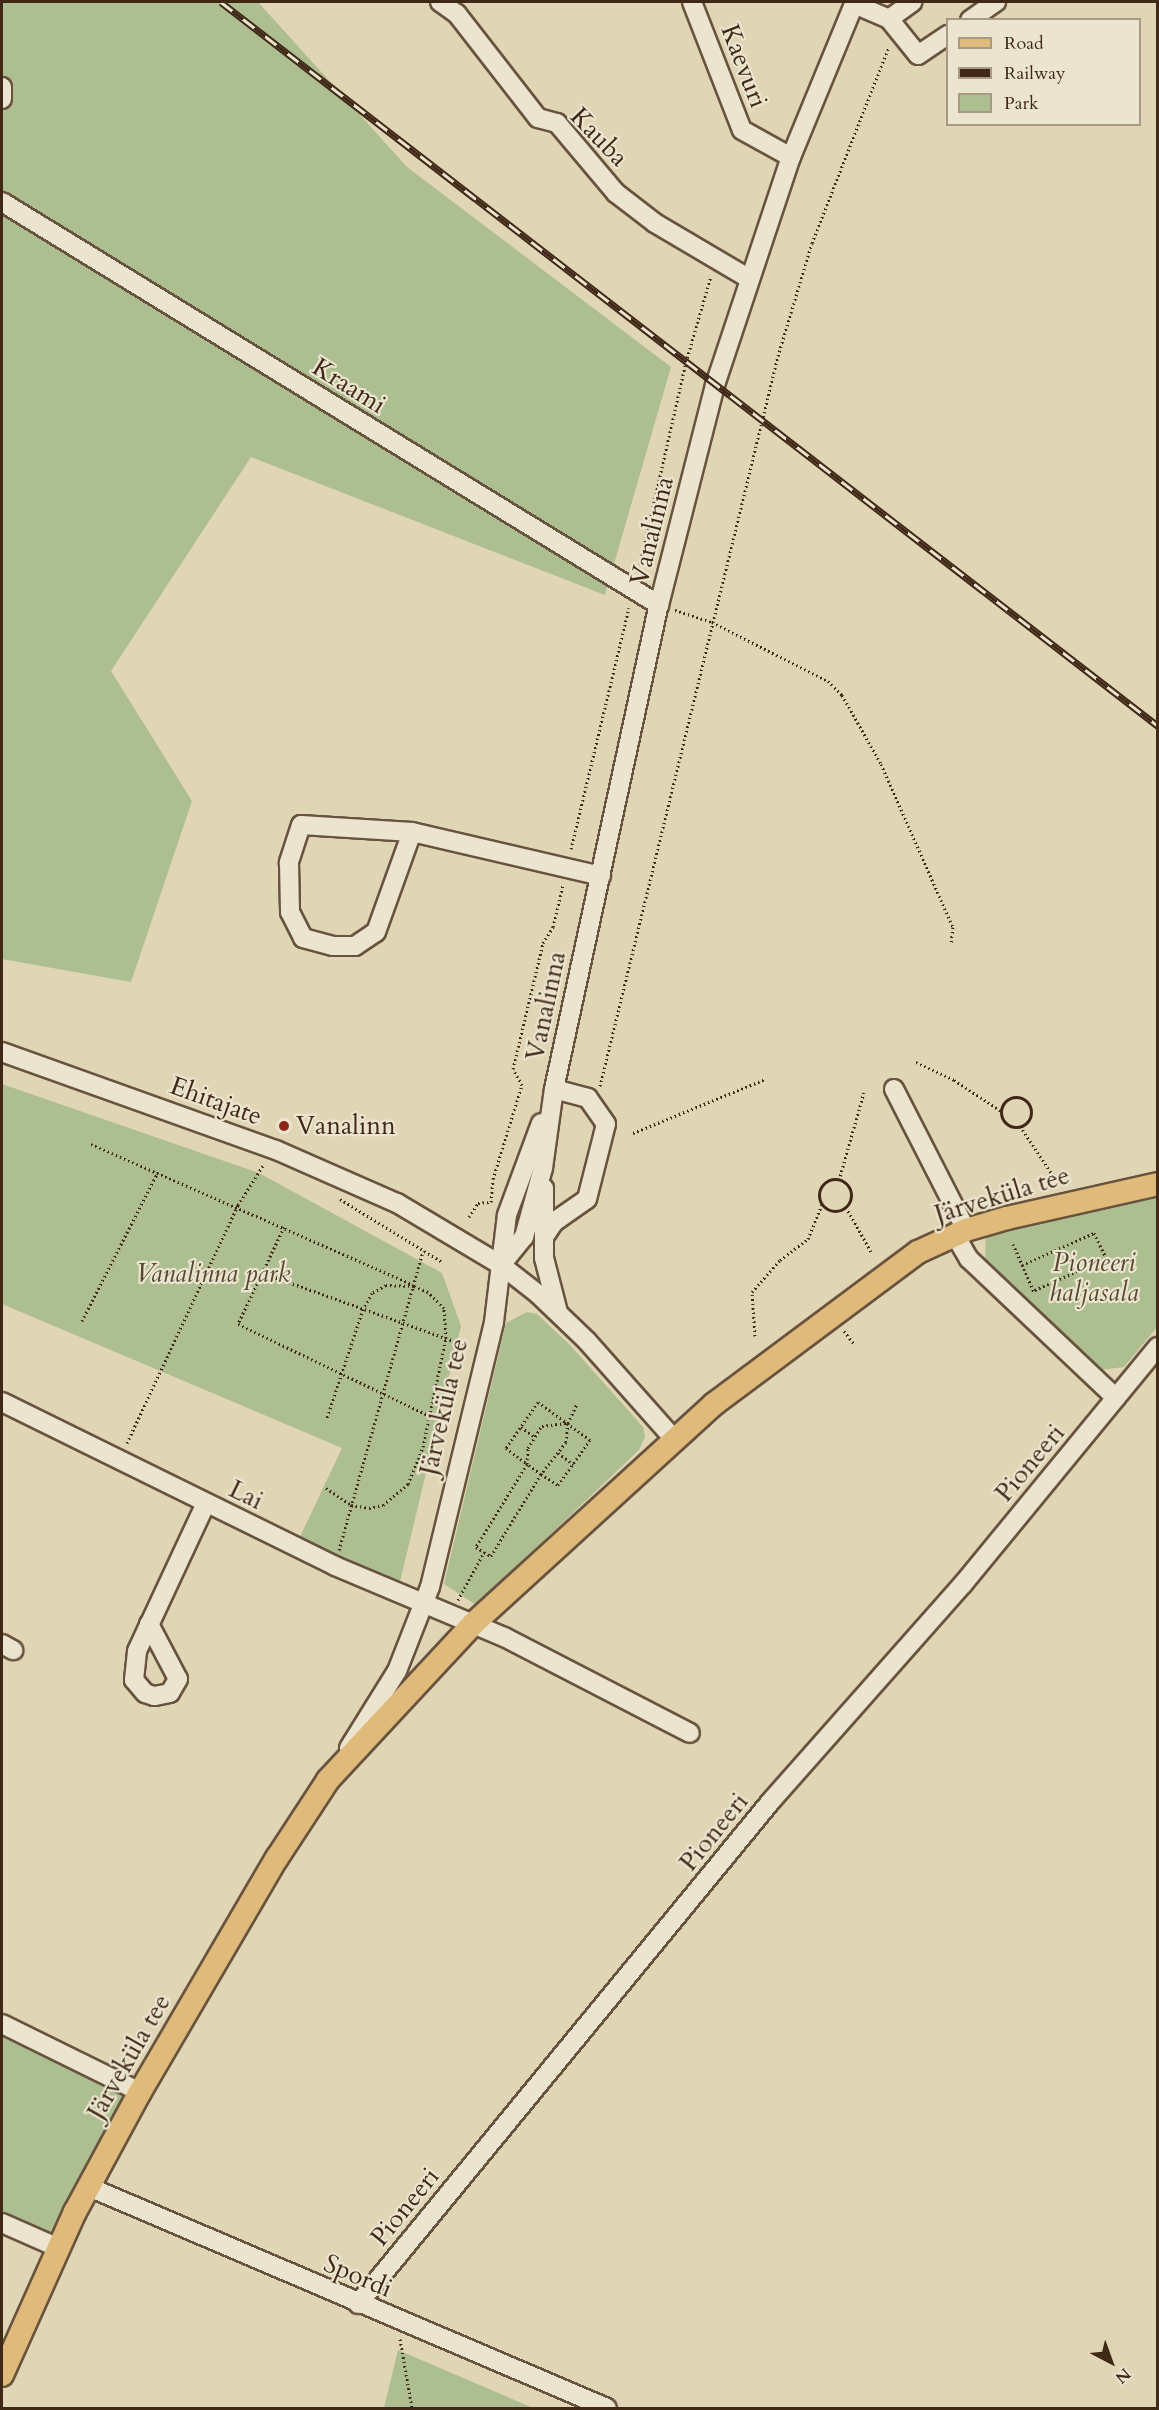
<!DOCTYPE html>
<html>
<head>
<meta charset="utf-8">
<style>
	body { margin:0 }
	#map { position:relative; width:1159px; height:2410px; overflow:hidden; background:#e0d5b4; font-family:Cardo,serif }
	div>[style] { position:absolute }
	.green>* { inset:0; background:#adbe91 }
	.path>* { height:3px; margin-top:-1.5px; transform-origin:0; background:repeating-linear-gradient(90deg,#402817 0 1.5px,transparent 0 4.5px) }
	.path>.ring { margin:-1.5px; padding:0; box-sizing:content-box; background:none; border:3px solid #402817; border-radius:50% }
	.roads { filter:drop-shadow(2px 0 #68533e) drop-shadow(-2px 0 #68533e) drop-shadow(0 2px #68533e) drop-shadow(0 -2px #68533e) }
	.minor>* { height:18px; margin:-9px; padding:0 9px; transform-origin:9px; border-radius:9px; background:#ebe4ce }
	.major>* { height:22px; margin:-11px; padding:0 11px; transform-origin:11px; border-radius:11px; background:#e0ba7a }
	.rail>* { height:7px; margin-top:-3.5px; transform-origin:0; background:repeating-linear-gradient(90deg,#ebe4ce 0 14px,#402817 0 28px); box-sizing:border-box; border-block:2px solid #402817 }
	.dots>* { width:16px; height:16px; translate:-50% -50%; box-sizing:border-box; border:3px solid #ebe4ce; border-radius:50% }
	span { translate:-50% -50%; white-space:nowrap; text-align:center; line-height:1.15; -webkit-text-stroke:4.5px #ebe4ce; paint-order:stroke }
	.street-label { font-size:26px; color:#402817 }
	.poi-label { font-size:26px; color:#402817 }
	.left { translate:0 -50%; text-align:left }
	.park-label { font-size:26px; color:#56462f; font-style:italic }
	.frame { position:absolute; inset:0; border:3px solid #402817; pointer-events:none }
	.legend { position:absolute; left:946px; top:18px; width:195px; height:108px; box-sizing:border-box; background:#ebe4ce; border:2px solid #a79985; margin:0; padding:8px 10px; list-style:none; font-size:18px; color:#402817 }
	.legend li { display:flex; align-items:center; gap:12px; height:30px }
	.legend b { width:30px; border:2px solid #a79985 }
	.north { position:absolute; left:1081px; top:2332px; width:60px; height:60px; -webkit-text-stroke:4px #ebe4ce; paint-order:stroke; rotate:139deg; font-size:16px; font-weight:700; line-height:24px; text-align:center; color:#402817 }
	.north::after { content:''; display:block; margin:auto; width:21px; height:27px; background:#402817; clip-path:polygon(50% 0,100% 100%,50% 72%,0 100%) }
</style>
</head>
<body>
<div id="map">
	<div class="green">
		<div style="clip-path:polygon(2px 2px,258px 2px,407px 167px,671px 367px,605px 595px,251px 457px,111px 671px,192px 801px,131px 982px,2px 959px)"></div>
		<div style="clip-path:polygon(2px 1084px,259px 1173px,442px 1273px,461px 1326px,400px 1582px,299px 1539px,342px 1448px,2px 1304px)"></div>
		<div style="clip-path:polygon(1157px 1198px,1157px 1327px,1124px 1367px,1100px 1370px,985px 1262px,986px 1235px)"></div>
		<div style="clip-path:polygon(527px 1312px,537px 1314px,570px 1345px,643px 1427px,645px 1437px,639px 1450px,476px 1605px,444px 1584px,506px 1323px)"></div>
		<div style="clip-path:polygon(2px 2037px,124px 2096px,54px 2236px,2px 2212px)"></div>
		<div style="clip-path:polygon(398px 2350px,533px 2408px,384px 2408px)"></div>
	</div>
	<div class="path">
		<div style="left:638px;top:573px;width:216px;rotate:-77.2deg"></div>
		<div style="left:686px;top:362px;width:90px;rotate:-73.8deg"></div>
		<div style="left:675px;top:610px;width:39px;rotate:18deg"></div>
		<div style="left:712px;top:622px;width:130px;rotate:27deg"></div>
		<div style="left:828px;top:681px;width:20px;rotate:45deg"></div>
		<div style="left:842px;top:695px;width:79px;rotate:60.5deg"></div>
		<div style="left:881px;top:764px;width:178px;rotate:66.2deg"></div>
		<div style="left:953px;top:927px;width:17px;rotate:97deg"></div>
		<div style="left:571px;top:849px;width:248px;rotate:-76.5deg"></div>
		<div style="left:916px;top:1062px;width:42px;rotate:25.3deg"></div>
		<div style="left:954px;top:1080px;width:56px;rotate:33.4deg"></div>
		<div style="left:600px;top:1086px;width:751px;rotate:-76.3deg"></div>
		<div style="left:778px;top:356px;width:118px;rotate:-73.3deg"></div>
		<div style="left:812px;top:243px;width:211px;rotate:-68.6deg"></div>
		<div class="ring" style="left:1001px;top:1097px;width:27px;height:27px"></div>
		<div style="left:1020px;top:1126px;width:61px;rotate:56.3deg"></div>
		<div style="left:633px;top:1133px;width:143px;rotate:-22.2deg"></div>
		<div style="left:91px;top:1144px;width:349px;rotate:23.6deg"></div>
		<div class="ring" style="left:819px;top:1179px;width:29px;height:29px"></div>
		<div style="left:839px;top:1180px;width:91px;rotate:-74.1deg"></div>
		<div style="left:340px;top:1199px;width:120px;rotate:31.7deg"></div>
		<div style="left:491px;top:1202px;width:23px;rotate:-85deg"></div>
		<div style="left:493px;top:1179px;width:98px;rotate:-72.9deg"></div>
		<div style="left:522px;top:1085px;width:18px;rotate:-119deg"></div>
		<div style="left:513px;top:1069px;width:130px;rotate:-76.6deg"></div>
		<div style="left:543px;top:943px;width:19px;rotate:-58deg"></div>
		<div style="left:553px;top:927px;width:43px;rotate:-76.6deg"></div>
		<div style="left:846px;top:1207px;width:51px;rotate:60.9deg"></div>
		<div style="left:469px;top:1217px;width:17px;rotate:-57deg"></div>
		<div style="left:478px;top:1203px;width:12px;rotate:-5deg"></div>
		<div style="left:284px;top:1227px;width:107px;rotate:115.4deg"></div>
		<div style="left:238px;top:1324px;width:213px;rotate:25.6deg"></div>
		<div style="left:1013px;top:1244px;width:52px;rotate:66.4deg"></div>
		<div style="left:1022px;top:1265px;width:79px;rotate:-24deg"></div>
		<div style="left:1094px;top:1233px;width:28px;rotate:64deg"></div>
		<div style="left:1106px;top:1258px;width:80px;rotate:155.7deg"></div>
		<div style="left:263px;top:1273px;width:214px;rotate:19.6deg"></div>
		<div style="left:82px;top:1321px;width:167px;rotate:-63deg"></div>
		<div style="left:844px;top:1331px;width:16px;rotate:52deg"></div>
		<div style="left:755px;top:1336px;width:44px;rotate:-93.9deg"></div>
		<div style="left:752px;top:1292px;width:43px;rotate:-48.8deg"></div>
		<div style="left:780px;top:1260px;width:35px;rotate:-37deg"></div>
		<div style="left:808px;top:1239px;width:38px;rotate:-68deg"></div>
		<div style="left:568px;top:1423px;width:19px;rotate:96deg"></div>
		<div style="left:566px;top:1442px;width:41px;rotate:128deg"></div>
		<div style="left:541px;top:1474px;width:17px;rotate:-144deg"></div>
		<div style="left:527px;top:1464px;width:16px;rotate:-86deg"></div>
		<div style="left:528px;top:1448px;width:26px;rotate:-58deg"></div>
		<div style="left:542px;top:1426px;width:26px;rotate:-7deg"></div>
		<div style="left:568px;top:1423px;width:21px;rotate:-65deg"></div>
		<div style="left:521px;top:1427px;width:17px;rotate:36deg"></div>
		<div style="left:127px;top:1443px;width:263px;rotate:-65deg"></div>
		<div style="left:238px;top:1205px;width:49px;rotate:-57.6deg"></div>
		<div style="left:558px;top:1453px;width:19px;rotate:36deg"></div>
		<div style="left:326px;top:1488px;width:30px;rotate:34deg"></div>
		<div style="left:351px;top:1505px;width:18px;rotate:9deg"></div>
		<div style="left:369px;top:1508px;width:14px;rotate:-12deg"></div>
		<div style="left:383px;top:1505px;width:33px;rotate:-40deg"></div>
		<div style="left:408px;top:1484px;width:40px;rotate:-68deg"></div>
		<div style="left:423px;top:1447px;width:111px;rotate:-78.1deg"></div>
		<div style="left:446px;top:1338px;width:30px;rotate:-94deg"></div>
		<div style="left:444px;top:1308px;width:23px;rotate:-135deg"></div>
		<div style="left:428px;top:1292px;width:15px;rotate:-157deg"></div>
		<div style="left:414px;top:1286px;width:28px;rotate:-178deg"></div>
		<div style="left:386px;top:1285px;width:16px;rotate:150deg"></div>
		<div style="left:372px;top:1293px;width:18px;rotate:119deg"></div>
		<div style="left:363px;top:1309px;width:115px;rotate:108.3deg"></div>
		<div style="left:339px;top:1550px;width:311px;rotate:-74.3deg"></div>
		<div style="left:458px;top:1600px;width:55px;rotate:-61.6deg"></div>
		<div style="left:484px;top:1552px;width:8px;rotate:30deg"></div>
		<div style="left:491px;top:1556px;width:96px;rotate:-58.6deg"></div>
		<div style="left:541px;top:1474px;width:20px;rotate:33deg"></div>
		<div style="left:558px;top:1485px;width:55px;rotate:-54.6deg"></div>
		<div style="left:590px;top:1440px;width:64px;rotate:-143.8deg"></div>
		<div style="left:538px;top:1402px;width:56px;rotate:124.8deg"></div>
		<div style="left:506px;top:1448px;width:26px;rotate:37deg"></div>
		<div style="left:527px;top:1464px;width:97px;rotate:121.6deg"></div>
		<div style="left:476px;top:1547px;width:9px;rotate:32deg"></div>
		<div style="left:400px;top:2339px;width:70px;rotate:80.1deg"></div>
	</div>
	<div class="roads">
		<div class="minor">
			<div style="left:440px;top:2px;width:21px;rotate:35deg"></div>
			<div style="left:457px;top:14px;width:132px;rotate:52.1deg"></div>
			<div style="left:538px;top:118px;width:20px;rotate:15deg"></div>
			<div style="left:557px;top:123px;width:92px;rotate:49.9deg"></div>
			<div style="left:616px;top:193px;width:49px;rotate:37.6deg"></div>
			<div style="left:655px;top:223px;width:108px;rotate:30.6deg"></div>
			<div style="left:692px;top:2px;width:137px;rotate:68.7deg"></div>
			<div style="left:742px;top:130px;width:56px;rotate:28.9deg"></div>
			<div style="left:854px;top:4px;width:38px;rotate:23deg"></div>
			<div style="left:889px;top:19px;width:46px;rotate:51.1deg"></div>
			<div style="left:918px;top:55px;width:36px;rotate:-34deg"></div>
			<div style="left:889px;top:19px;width:29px;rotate:-36deg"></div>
			<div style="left:970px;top:20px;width:32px;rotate:-35deg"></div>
			<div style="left:2px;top:87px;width:12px;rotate:90deg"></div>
			<div style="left:2px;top:202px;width:771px;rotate:31.52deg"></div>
			<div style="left:412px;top:832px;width:111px;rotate:-176.4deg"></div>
			<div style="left:301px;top:825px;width:40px;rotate:108deg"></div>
			<div style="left:289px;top:863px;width:49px;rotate:88.8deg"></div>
			<div style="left:290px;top:912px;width:29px;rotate:63deg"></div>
			<div style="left:303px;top:938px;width:31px;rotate:15deg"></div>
			<div style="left:333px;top:946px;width:22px"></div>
			<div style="left:355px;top:946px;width:25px;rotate:-34deg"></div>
			<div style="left:376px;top:932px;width:106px;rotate:-70.2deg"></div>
			<div style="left:412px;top:832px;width:194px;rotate:13.1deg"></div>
			<div style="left:2px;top:1052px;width:291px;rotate:19.7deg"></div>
			<div style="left:276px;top:1150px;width:132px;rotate:23.7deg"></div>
			<div style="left:397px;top:1203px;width:121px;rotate:30.8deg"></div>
			<div style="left:501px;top:1265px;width:47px;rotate:38.1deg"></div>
			<div style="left:538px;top:1294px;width:68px;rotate:43.8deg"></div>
			<div style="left:587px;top:1341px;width:131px;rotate:48.4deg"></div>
			<div style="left:894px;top:1089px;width:158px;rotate:62.9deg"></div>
			<div style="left:544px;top:1188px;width:70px;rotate:90deg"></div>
			<div style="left:544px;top:1258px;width:56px;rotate:75.5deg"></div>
			<div style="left:955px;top:1235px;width:28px;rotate:60deg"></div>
			<div style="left:969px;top:1259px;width:202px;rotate:43.4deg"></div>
			<div style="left:544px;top:1237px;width:18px;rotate:-56deg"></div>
			<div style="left:554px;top:1222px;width:40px;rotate:-34.9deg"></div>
			<div style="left:587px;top:1199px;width:77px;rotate:-75.8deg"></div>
			<div style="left:606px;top:1124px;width:32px;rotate:-125deg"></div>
			<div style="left:588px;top:1098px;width:35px;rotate:-165deg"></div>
			<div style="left:501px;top:1265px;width:36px;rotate:-51deg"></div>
			<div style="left:524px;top:1237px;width:72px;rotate:-74.6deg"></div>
			<div style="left:543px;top:1168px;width:80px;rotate:-82.1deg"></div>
			<div style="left:554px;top:1089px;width:495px;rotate:-77.8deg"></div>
			<div style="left:659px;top:605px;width:227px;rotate:-75.7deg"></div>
			<div style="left:715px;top:385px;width:240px;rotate:-71.6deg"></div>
			<div style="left:791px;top:157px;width:168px;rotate:-67.6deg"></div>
			<div style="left:2px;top:1402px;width:371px;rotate:26.2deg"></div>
			<div style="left:335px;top:1566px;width:183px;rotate:22.8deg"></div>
			<div style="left:504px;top:1637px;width:209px;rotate:27.3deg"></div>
			<div style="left:149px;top:1624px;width:62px;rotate:62.2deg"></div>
			<div style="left:178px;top:1679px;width:16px;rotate:120deg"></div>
			<div style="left:170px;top:1693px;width:16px;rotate:169deg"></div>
			<div style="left:154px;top:1696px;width:9px;rotate:-162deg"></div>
			<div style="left:145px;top:1693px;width:17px;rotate:-130deg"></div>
			<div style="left:134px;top:1680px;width:29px;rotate:-84deg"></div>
			<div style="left:137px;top:1651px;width:163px;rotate:-65deg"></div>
			<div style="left:2px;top:1644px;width:13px;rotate:29deg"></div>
			<div style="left:349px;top:1748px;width:91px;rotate:-58.1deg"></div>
			<div style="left:397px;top:1671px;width:90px;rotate:-68.6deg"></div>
			<div style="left:430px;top:1587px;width:273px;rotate:-76.4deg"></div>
			<div style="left:494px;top:1322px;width:108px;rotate:-83.1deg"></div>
			<div style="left:507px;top:1215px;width:98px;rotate:-69.7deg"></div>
			<div style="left:2px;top:2024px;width:154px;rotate:26.2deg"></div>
			<div style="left:89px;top:2187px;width:563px;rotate:23.11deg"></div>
			<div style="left:2px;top:2223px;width:62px;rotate:23.7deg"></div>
			<div style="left:358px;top:2304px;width:651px;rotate:-50.61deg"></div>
			<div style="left:771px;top:1801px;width:290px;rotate:-48.5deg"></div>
			<div style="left:963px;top:1584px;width:307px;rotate:-50.6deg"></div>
		</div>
		<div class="major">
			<div style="left:2px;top:2375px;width:179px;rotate:-65.9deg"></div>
			<div style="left:75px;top:2212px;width:136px;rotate:-61.6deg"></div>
			<div style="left:140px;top:2092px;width:271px;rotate:-59.7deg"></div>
			<div style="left:277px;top:1858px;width:93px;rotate:-56.8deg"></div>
			<div style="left:328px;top:1780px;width:213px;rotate:-47.1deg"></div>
			<div style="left:473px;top:1624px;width:326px;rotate:-42.4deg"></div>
			<div style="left:714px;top:1404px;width:254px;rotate:-36.7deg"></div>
			<div style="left:918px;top:1252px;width:53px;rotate:-24.6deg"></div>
			<div style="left:966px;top:1230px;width:43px;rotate:-16.3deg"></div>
			<div style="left:1007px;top:1218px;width:155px;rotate:-12.7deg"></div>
		</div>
	</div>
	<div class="rail">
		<div style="left:221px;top:2px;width:1184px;rotate:37.69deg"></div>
	</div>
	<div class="dots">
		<div style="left:284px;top:1126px;background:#8f2418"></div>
	</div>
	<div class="street-label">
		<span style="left:744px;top:66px;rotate:69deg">Kaevuri</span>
		<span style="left:599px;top:137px;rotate:46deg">Kauba</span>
		<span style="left:349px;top:386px;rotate:32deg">Kraami</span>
		<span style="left:652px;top:531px;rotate:-76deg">Vanalinna</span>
		<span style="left:546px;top:1006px;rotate:-78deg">Vanalinna</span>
		<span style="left:216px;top:1101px;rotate:20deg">Ehitajate</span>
		<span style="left:1002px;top:1195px;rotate:-17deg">Järveküla tee</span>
		<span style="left:444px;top:1407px;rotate:-77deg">Järveküla tee</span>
		<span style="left:1030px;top:1463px;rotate:-50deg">Pioneeri</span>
		<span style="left:246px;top:1495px;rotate:26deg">Lai</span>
		<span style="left:714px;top:1832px;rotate:-51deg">Pioneeri</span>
		<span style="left:129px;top:2057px;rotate:-60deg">Järveküla tee</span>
		<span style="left:405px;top:2207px;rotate:-51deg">Pioneeri</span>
		<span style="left:358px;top:2276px;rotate:23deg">Spordi</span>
	</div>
	<div class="poi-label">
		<span class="left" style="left:296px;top:1126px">Vanalinn</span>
	</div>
	<div class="park-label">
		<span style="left:1094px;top:1278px">Pioneeri<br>haljasala</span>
		<span style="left:213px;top:1274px">Vanalinna park</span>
	</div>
	<div class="frame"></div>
	<ul class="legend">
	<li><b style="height:8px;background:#e0ba7a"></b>Road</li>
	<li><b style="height:8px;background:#402817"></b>Railway</li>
	<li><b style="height:16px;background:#adbe91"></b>Park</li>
	</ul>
	<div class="north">N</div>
</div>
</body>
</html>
